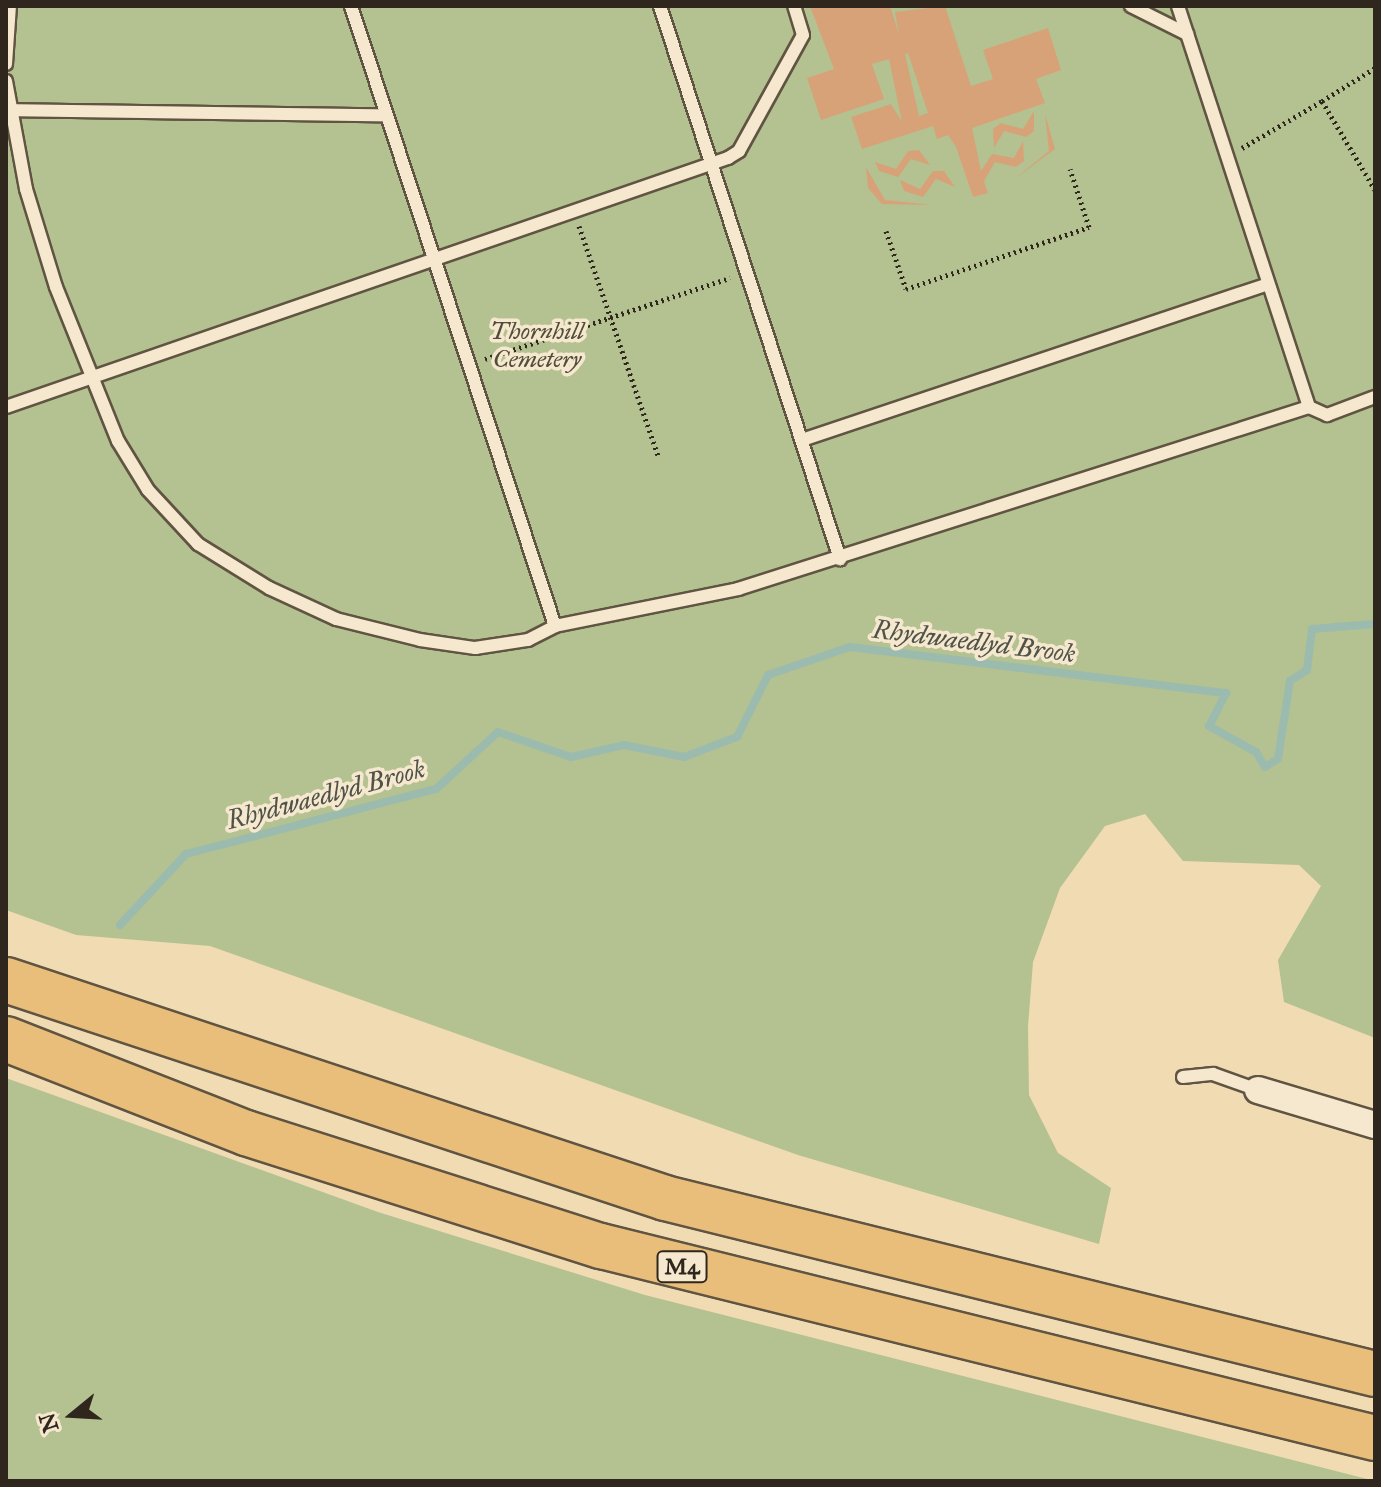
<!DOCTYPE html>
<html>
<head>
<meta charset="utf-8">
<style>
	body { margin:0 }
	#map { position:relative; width:1381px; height:1487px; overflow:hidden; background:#f1dbb3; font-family:"IM FELL Great Primer",serif }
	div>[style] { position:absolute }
	.green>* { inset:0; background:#b4c191 }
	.stream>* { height:8px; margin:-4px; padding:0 4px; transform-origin:4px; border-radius:4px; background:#9bbbaf }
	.building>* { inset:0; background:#d8a279 }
	.path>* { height:5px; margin-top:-2.5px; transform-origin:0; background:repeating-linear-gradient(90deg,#2f271d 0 2px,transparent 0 6px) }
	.roads { filter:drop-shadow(2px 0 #605442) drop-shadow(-2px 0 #605442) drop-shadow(0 2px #605442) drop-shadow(0 -2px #605442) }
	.service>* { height:12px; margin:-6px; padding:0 6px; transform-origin:6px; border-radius:6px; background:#f6e8ce }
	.minor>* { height:26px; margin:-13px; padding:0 13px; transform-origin:13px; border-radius:13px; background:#f6e8ce }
	.motorway>* { height:44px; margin:-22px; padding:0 22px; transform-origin:22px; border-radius:22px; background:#e8be7a }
	span { translate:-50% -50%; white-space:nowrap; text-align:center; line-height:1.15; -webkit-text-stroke:7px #f6e8ce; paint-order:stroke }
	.shield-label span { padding:2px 6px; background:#f6e8ce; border:2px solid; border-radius:6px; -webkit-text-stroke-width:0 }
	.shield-label { font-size:22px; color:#2f271d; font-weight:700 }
	.park-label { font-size:24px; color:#504e3a; font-style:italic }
	.water-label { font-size:26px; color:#4f5349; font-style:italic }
	.frame { position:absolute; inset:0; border:8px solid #2f271d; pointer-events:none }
	.north { position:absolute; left:32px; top:1375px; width:80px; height:80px; -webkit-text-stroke:6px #f6e8ce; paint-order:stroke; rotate:252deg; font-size:22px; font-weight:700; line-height:32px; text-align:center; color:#2f271d }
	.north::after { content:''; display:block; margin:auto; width:28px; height:36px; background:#2f271d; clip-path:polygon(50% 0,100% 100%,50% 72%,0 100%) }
</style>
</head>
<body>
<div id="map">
	<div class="green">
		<div style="clip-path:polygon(6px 6px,1375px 6px,1375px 1038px,1284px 1002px,1278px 960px,1321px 886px,1299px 865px,1183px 861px,1145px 814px,1105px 826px,1060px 888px,1033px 962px,1028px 1026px,1029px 1095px,1058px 1153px,1111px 1188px,1099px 1244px,798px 1155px,210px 946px,76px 935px,6px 910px)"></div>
		<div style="clip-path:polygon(6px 1078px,378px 1212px,645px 1295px,1375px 1481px,6px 1481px)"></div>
	</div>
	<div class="stream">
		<div style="left:120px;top:925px;width:97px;rotate:-47.1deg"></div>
		<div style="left:186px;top:854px;width:258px;rotate:-14.6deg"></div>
		<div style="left:436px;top:789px;width:84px;rotate:-42.6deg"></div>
		<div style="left:498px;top:732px;width:77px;rotate:18.9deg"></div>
		<div style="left:571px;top:757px;width:54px;rotate:-12.8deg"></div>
		<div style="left:624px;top:745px;width:61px;rotate:11.3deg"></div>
		<div style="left:684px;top:757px;width:57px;rotate:-20.7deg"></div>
		<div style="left:737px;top:737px;width:69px;rotate:-63.4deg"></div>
		<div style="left:768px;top:675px;width:87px;rotate:-18.9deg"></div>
		<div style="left:850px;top:647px;width:379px;rotate:7deg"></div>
		<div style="left:1226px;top:693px;width:37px;rotate:117deg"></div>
		<div style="left:1209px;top:726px;width:54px;rotate:29deg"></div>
		<div style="left:1256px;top:752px;width:17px;rotate:59deg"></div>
		<div style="left:1265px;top:767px;width:15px;rotate:-32deg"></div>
		<div style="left:1278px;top:759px;width:79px;rotate:-81.3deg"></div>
		<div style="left:1290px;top:681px;width:20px;rotate:-33deg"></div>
		<div style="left:1307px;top:670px;width:41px;rotate:-83deg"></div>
		<div style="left:1312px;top:629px;width:63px;rotate:-4.5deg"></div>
	</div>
	<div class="building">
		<div style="clip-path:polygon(evenodd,810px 6px,890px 6px,899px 34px,895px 12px,945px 6px,971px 86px,993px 79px,983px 50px,1048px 28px,1061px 70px,1036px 79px,1045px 103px,972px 128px,981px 171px,992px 154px,1014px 158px,1023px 141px,1024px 161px,1016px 167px,995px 162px,984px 181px,988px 193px,973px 197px,956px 147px,948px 135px,937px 139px,933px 126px,862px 149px,851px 117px,891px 104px,902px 122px,889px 59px,872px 64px,884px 99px,821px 120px,807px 78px,834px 69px,810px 6px,908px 53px,928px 113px,919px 116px,905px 54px,908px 53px)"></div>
		<div style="clip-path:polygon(1034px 111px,1034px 131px,1026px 137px,1004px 131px,994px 148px,993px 129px,1001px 123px,1023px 129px)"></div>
		<div style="clip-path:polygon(1045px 114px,1055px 149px,1012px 181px,1049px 151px)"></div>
		<div style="clip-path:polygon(919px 150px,930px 165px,911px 159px,898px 177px,879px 171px,875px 162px,896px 169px,908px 151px)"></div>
		<div style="clip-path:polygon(866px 167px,885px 200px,932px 205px,882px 204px,868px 188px)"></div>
		<div style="clip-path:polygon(933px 171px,944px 171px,955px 187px,936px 179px,923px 197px,904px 191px,900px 180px,920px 189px)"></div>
	</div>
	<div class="path">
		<div style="left:1322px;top:101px;width:62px;rotate:-31.9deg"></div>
		<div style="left:1242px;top:148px;width:93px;rotate:-30.4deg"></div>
		<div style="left:1322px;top:101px;width:104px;rotate:59.2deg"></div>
		<div style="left:579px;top:226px;width:243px;rotate:71deg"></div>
		<div style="left:886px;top:231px;width:61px;rotate:71deg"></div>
		<div style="left:906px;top:289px;width:193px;rotate:-18.7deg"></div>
		<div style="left:1089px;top:227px;width:61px;rotate:-108.1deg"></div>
		<div style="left:485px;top:359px;width:258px;rotate:-18.3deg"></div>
	</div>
	<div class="roads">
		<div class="service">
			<div style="left:351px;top:6px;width:653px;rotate:71.79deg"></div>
			<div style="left:660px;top:6px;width:582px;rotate:71.97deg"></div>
			<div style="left:1131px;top:6px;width:63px;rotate:26.6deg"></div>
			<div style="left:1178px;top:6px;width:422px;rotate:71.9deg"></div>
			<div style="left:6px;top:64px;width:58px;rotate:-86.1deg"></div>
			<div style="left:6px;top:81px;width:110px;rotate:79.5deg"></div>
			<div style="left:26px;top:189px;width:102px;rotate:73deg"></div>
			<div style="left:56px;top:287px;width:166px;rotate:68.1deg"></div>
			<div style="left:118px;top:441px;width:57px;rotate:58.5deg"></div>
			<div style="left:148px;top:490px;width:74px;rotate:47.2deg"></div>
			<div style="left:198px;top:544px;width:84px;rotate:31.8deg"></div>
			<div style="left:269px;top:588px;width:74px;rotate:24.8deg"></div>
			<div style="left:336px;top:619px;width:87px;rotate:14deg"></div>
			<div style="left:420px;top:640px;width:56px;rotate:8.3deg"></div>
			<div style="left:475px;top:648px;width:54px;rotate:-8.6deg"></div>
			<div style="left:528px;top:640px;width:30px;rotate:-27deg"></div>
			<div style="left:555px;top:626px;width:187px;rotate:-11.4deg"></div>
			<div style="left:738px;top:589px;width:599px;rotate:-17.68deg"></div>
			<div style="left:1309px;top:407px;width:20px;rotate:24deg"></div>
			<div style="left:1327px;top:415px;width:51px;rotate:-20.6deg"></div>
			<div style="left:6px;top:110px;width:380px;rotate:0.8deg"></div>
			<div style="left:6px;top:407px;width:764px;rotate:-19.03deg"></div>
			<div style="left:728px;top:158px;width:13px;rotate:-32deg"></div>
			<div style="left:739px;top:151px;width:132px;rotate:-61.1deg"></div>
			<div style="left:803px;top:35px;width:30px;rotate:-107deg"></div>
			<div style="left:802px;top:440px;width:489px;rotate:-18.5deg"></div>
			<div style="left:1183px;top:1077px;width:30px;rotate:-6deg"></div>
			<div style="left:1213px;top:1074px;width:48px;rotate:19.6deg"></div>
		</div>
		<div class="minor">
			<div style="left:1258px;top:1090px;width:122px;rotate:16.7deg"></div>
		</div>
		<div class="motorway">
			<div style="left:6px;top:980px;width:694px;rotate:18.3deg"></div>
			<div style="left:665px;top:1198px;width:731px;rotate:13.92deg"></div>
			<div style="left:6px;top:1039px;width:258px;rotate:21.4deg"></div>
			<div style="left:246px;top:1133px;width:373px;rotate:17.7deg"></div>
			<div style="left:601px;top:1246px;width:797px;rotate:13.93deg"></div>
		</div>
	</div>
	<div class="shield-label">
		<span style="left:682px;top:1267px">M4</span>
	</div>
	<div class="park-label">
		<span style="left:537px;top:346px">Thornhill<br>Cemetery</span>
	</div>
	<div class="water-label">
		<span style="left:974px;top:642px;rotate:7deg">Rhydwaedlyd Brook</span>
		<span style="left:326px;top:795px;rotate:-15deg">Rhydwaedlyd Brook</span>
	</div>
	<div class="frame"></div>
	<div class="north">N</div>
</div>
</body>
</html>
